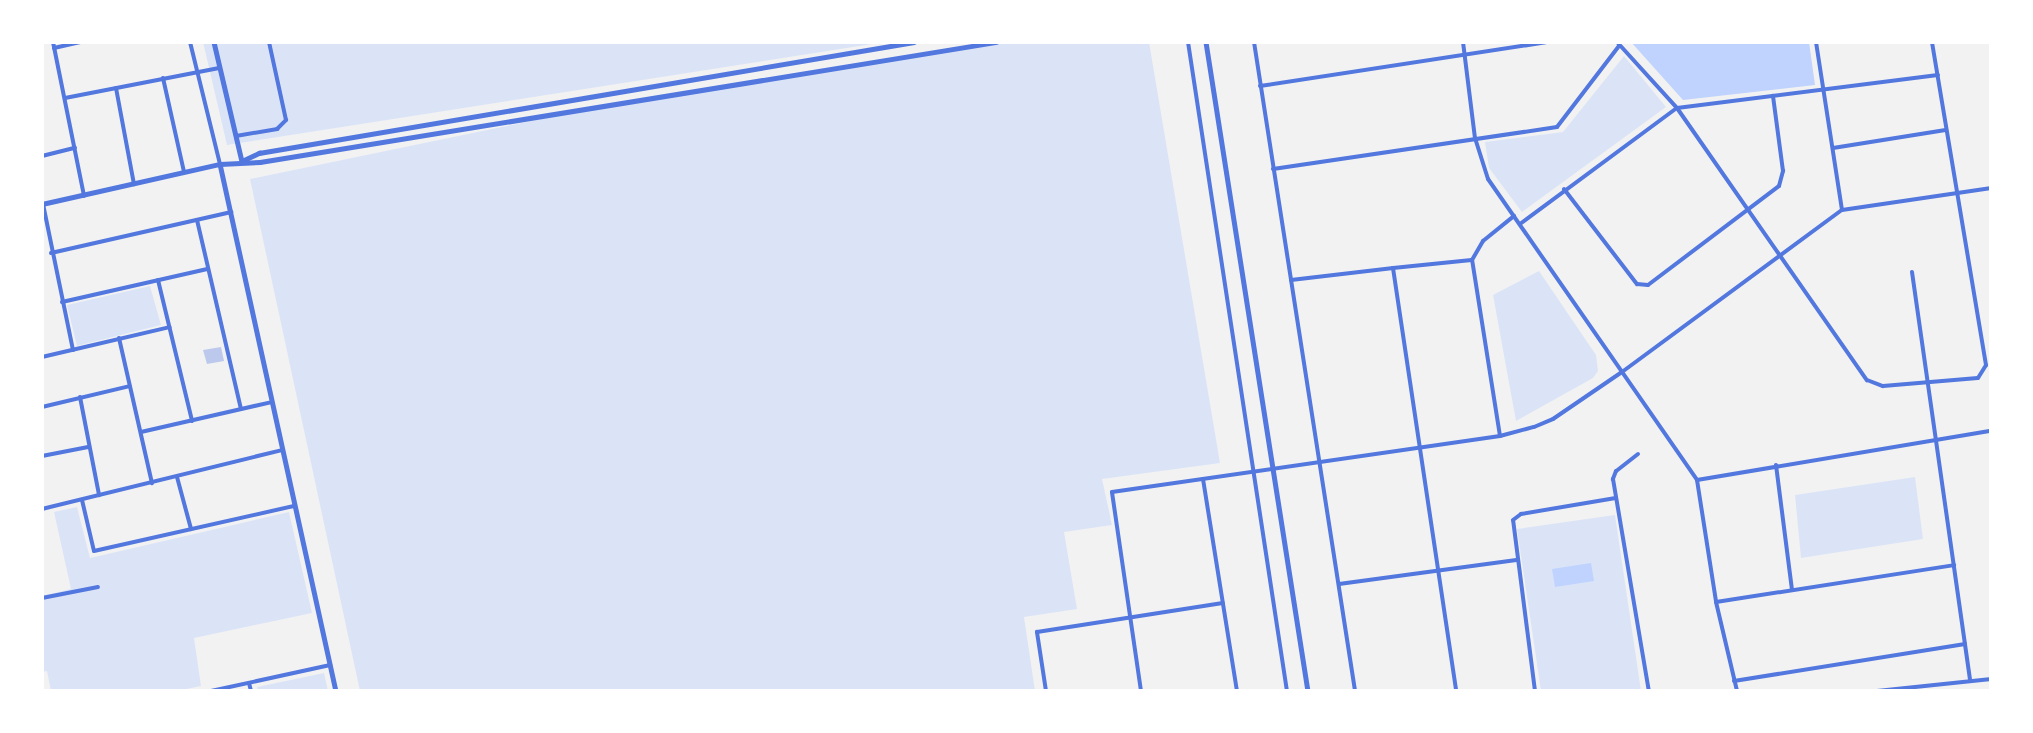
<!DOCTYPE html>
<html>
<head>
<meta charset="utf-8">
<style>
	body { margin:0 }
	#map { position:relative; width:2033px; height:733px; overflow:hidden; background:#f2f2f2; font-family:Montserrat,sans-serif }
	div>[style] { position:absolute }
	.green>* { inset:0; background:#dbe4f7 }
	.water>* { inset:0; background:#bfd3fe }
	.building>* { inset:0; background:#bdc9ec }
	.minor>* { height:4px; margin:-2px; padding:0 2px; transform-origin:2px; border-radius:2px; background:#5277de }
	.tertiary>* { height:4.5px; margin:-2.25px; padding:0 2.25px; transform-origin:2.25px; border-radius:2.25px; background:#5277de }
	span { translate:-50% -50%; white-space:nowrap; text-align:center; line-height:1.15; -webkit-text-stroke:4.5px #fff; paint-order:stroke }
	.frame { position:absolute; inset:0; border:44px solid #fff; pointer-events:none }
</style>
</head>
<body>
<div id="map">
	<div class="green">
		<div style="clip-path:polygon(203px 42px,885px 42px,227px 145px)"></div>
		<div style="clip-path:polygon(995px 42px,1149px 42px,1220px 463px,1102px 479px,1112px 525px,1064px 532px,1077px 609px,1024px 617px,1035px 691px,360px 691px,250px 179px,579px 111px)"></div>
		<div style="clip-path:polygon(1624px 56px,1666px 107px,1522px 212px,1489px 168px,1485px 142px,1563px 132px)"></div>
		<div style="clip-path:polygon(1539px 271px,1596px 355px,1598px 371px,1593px 378px,1516px 421px,1493px 295px)"></div>
		<div style="clip-path:polygon(150px 286px,161px 325px,77px 346px,67px 305px)"></div>
		<div style="clip-path:polygon(1915px 477px,1923px 539px,1801px 558px,1795px 495px)"></div>
		<div style="clip-path:polygon(77px 507px,90px 558px,289px 512px,312px 613px,194px 638px,201px 686px,177px 691px,51px 691px,47px 671px,42px 672px,42px 596px,71px 589px,54px 512px)"></div>
		<div style="clip-path:polygon(1615px 515px,1641px 691px,1541px 691px,1517px 529px)"></div>
		<div style="clip-path:polygon(324px 673px,328px 691px,258px 691px,257px 687px)"></div>
	</div>
	<div class="water">
		<div style="clip-path:polygon(1631px 42px,1809px 42px,1815px 85px,1683px 100px)"></div>
		<div style="clip-path:polygon(1591px 563px,1594px 581px,1555px 587px,1552px 569px)"></div>
	</div>
	<div class="building">
		<div style="clip-path:polygon(221px 347px,224px 361px,207px 364px,203px 350px)"></div>
	</div>
	<div class="minor">
		<div style="left:53px;top:42px;width:157px;rotate:78.6deg"></div>
		<div style="left:190px;top:42px;width:126px;rotate:76.2deg"></div>
		<div style="left:1188px;top:42px;width:657px;rotate:81.33deg"></div>
		<div style="left:1254px;top:42px;width:657px;rotate:81.15deg"></div>
		<div style="left:1463px;top:42px;width:97px;rotate:82.9deg"></div>
		<div style="left:1475px;top:138px;width:43px;rotate:72.4deg"></div>
		<div style="left:1488px;top:179px;width:366px;rotate:55.2deg"></div>
		<div style="left:1697px;top:480px;width:123px;rotate:81.1deg"></div>
		<div style="left:1716px;top:602px;width:91px;rotate:76.7deg"></div>
		<div style="left:1617px;top:42px;width:89px;rotate:47.7deg"></div>
		<div style="left:1677px;top:108px;width:332px;rotate:55.1deg"></div>
		<div style="left:1867px;top:380px;width:17px;rotate:21deg"></div>
		<div style="left:1883px;top:386px;width:95px;rotate:-4.8deg"></div>
		<div style="left:1978px;top:378px;width:15px;rotate:-58deg"></div>
		<div style="left:1986px;top:365px;width:327px;rotate:-99.5deg"></div>
		<div style="left:1816px;top:42px;width:170px;rotate:81.2deg"></div>
		<div style="left:54px;top:48px;width:27px;rotate:-13deg"></div>
		<div style="left:163px;top:78px;width:96px;rotate:77.4deg"></div>
		<div style="left:1260px;top:86px;width:289px;rotate:-8.7deg"></div>
		<div style="left:116px;top:88px;width:98px;rotate:79.4deg"></div>
		<div style="left:65px;top:98px;width:157px;rotate:-11deg"></div>
		<div style="left:236px;top:136px;width:42px;rotate:-9.7deg"></div>
		<div style="left:277px;top:129px;width:13px;rotate:-45deg"></div>
		<div style="left:286px;top:120px;width:80px;rotate:-102.3deg"></div>
		<div style="left:1833px;top:148px;width:114px;rotate:-9.1deg"></div>
		<div style="left:42px;top:156px;width:34px;rotate:-14deg"></div>
		<div style="left:1273px;top:169px;width:287px;rotate:-8.4deg"></div>
		<div style="left:1557px;top:127px;width:102px;rotate:-52.6deg"></div>
		<div style="left:1564px;top:189px;width:120px;rotate:52.5deg"></div>
		<div style="left:1637px;top:284px;width:11px;rotate:5deg"></div>
		<div style="left:1648px;top:285px;width:164px;rotate:-37.1deg"></div>
		<div style="left:1779px;top:186px;width:16px;rotate:-75deg"></div>
		<div style="left:1783px;top:171px;width:76px;rotate:-97.6deg"></div>
		<div style="left:43px;top:204px;width:149px;rotate:78.4deg"></div>
		<div style="left:197px;top:220px;width:194px;rotate:76.9deg"></div>
		<div style="left:1520px;top:224px;width:195px;rotate:-36.5deg"></div>
		<div style="left:1677px;top:108px;width:263px;rotate:-7.2deg"></div>
		<div style="left:51px;top:253px;width:185px;rotate:-12.8deg"></div>
		<div style="left:1393px;top:268px;width:79px;rotate:-5.8deg"></div>
		<div style="left:1912px;top:272px;width:411px;rotate:81.9deg"></div>
		<div style="left:158px;top:280px;width:145px;rotate:76.4deg"></div>
		<div style="left:1291px;top:280px;width:103px;rotate:-6.7deg"></div>
		<div style="left:1393px;top:268px;width:428px;rotate:81.5deg"></div>
		<div style="left:62px;top:302px;width:149px;rotate:-12.8deg"></div>
		<div style="left:119px;top:338px;width:149px;rotate:77.2deg"></div>
		<div style="left:42px;top:357px;width:131px;rotate:-13.2deg"></div>
		<div style="left:80px;top:397px;width:100px;rotate:79deg"></div>
		<div style="left:42px;top:407px;width:90px;rotate:-13.4deg"></div>
		<div style="left:141px;top:432px;width:134px;rotate:-12.9deg"></div>
		<div style="left:1500px;top:436px;width:178px;rotate:-99deg"></div>
		<div style="left:1472px;top:260px;width:22px;rotate:-60deg"></div>
		<div style="left:1483px;top:241px;width:40px;rotate:-39deg"></div>
		<div style="left:1638px;top:454px;width:28px;rotate:142deg"></div>
		<div style="left:1616px;top:471px;width:9px;rotate:111deg"></div>
		<div style="left:1613px;top:479px;width:215px;rotate:80.4deg"></div>
		<div style="left:42px;top:456px;width:47px;rotate:-11.1deg"></div>
		<div style="left:1776px;top:465px;width:126px;rotate:82.7deg"></div>
		<div style="left:177px;top:477px;width:54px;rotate:74.9deg"></div>
		<div style="left:1203px;top:479px;width:215px;rotate:80.9deg"></div>
		<div style="left:1697px;top:480px;width:298px;rotate:-9.5deg"></div>
		<div style="left:82px;top:500px;width:52px;rotate:76.8deg"></div>
		<div style="left:94px;top:551px;width:205px;rotate:-12.7deg"></div>
		<div style="left:42px;top:509px;width:247px;rotate:-13.8deg"></div>
		<div style="left:1339px;top:584px;width:179px;rotate:-7.7deg"></div>
		<div style="left:42px;top:598px;width:57px;rotate:-11.1deg"></div>
		<div style="left:1716px;top:602px;width:241px;rotate:-8.8deg"></div>
		<div style="left:1734px;top:681px;width:234px;rotate:-9.1deg"></div>
		<div style="left:249px;top:683px;width:8px;rotate:76deg"></div>
		<div style="left:211px;top:691px;width:122px;rotate:-12.3deg"></div>
		<div style="left:1046px;top:691px;width:60px;rotate:-98.7deg"></div>
		<div style="left:1037px;top:632px;width:188px;rotate:-8.9deg"></div>
		<div style="left:1141px;top:691px;width:201px;rotate:-98.3deg"></div>
		<div style="left:1112px;top:492px;width:392px;rotate:-8.2deg"></div>
		<div style="left:1500px;top:436px;width:35px;rotate:-15deg"></div>
		<div style="left:1534px;top:427px;width:21px;rotate:-23deg"></div>
		<div style="left:1553px;top:419px;width:83px;rotate:-34.3deg"></div>
		<div style="left:1622px;top:372px;width:273px;rotate:-36.4deg"></div>
		<div style="left:1842px;top:210px;width:151px;rotate:-8.4deg"></div>
		<div style="left:1535px;top:691px;width:172px;rotate:-97.3deg"></div>
		<div style="left:1513px;top:520px;width:10px;rotate:-37deg"></div>
		<div style="left:1521px;top:514px;width:96px;rotate:-9.6deg"></div>
		<div style="left:1877px;top:691px;width:115px;rotate:-6deg"></div>
	</div>
	<div class="tertiary">
		<div style="left:214px;top:42px;width:122px;rotate:76.8deg"></div>
		<div style="left:1206px;top:42px;width:657px;rotate:81.07deg"></div>
		<div style="left:244px;top:160px;width:17px;rotate:-25deg"></div>
		<div style="left:259px;top:153px;width:664px;rotate:-9.62deg"></div>
		<div style="left:220px;top:164px;width:540px;rotate:77.59deg"></div>
		<div style="left:42px;top:204px;width:182px;rotate:-12.7deg"></div>
		<div style="left:220px;top:164px;width:40px;rotate:-2.9deg"></div>
		<div style="left:260px;top:162px;width:746px;rotate:-9.26deg"></div>
	</div>
	<div class="frame"></div>
</div>
</body>
</html>
